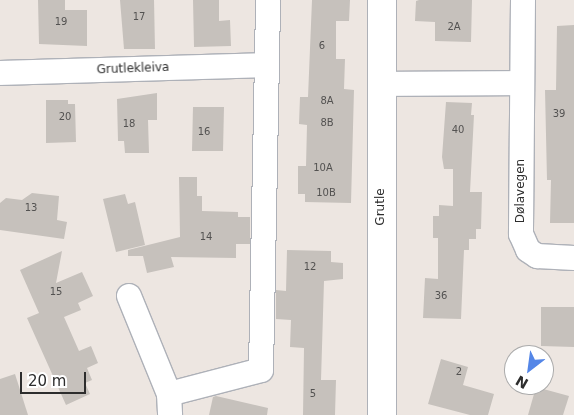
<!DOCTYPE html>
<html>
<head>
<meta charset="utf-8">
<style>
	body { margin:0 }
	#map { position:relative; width:574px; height:415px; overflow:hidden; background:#ede6e1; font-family:"DejaVu Sans",sans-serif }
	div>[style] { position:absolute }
	.building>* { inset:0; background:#c6c1bc }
	.roads { filter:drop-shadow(1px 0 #aeb1b8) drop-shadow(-1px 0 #aeb1b8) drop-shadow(0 1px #aeb1b8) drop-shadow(0 -1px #aeb1b8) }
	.street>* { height:24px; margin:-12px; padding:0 12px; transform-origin:12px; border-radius:12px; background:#fff }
	.secondary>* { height:28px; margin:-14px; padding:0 14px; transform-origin:14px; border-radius:14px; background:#fff }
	span { translate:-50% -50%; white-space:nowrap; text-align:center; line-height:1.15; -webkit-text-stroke:4px #fff; paint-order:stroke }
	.number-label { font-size:10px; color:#535251 }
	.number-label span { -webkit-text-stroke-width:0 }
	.street-label { font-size:12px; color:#2d2d2d }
	.north { position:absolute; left:504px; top:345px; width:50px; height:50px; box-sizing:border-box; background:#fff; border:1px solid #ababab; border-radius:50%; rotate:210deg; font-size:14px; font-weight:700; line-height:20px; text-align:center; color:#2d2d2d }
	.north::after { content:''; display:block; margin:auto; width:18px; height:22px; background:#5486e7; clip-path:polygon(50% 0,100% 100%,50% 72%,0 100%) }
	.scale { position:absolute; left:20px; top:372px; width:66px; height:22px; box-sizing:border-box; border:2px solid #2d2d2d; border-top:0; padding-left:6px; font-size:15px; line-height:18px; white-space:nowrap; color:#2d2d2d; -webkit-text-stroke:4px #fff; paint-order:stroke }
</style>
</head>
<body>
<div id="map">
	<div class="building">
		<div style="clip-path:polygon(38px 0,65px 0,65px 10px,87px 10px,87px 46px,39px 44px)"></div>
		<div style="clip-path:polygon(120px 0,154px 0,155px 49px,124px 49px)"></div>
		<div style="clip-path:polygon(193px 0,219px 0,219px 21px,230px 20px,231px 46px,194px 47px)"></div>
		<div style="clip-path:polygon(312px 0,350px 0,349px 21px,336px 21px,336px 59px,345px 59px,344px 89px,354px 90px,351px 203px,305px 202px,305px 194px,298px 194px,298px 166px,306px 166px,307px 125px,299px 124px,300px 97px,308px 97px)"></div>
		<div style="clip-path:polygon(472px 0,471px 42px,435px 41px,435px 22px,415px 21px,416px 1px,419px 0)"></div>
		<div style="clip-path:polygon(574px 25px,574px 223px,550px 223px,551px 180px,547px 180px,545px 90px,556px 90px,557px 26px)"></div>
		<div style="clip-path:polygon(157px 93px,157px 120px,148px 120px,149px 153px,125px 153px,124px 141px,118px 141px,117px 99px)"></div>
		<div style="clip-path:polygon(46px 100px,68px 100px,68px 104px,75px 104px,76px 142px,46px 143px)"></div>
		<div style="clip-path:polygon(446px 102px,472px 103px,471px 115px,474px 115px,470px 192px,482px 192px,481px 229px,476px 229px,476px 239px,469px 239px,469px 250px,464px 250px,461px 319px,423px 318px,425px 278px,438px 279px,438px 238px,433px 238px,433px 216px,439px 216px,439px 205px,453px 206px,453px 169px,444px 169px,442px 157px)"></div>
		<div style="clip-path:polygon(193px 107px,224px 107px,223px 151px,192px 151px)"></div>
		<div style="clip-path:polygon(179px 177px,197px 177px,197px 196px,202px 196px,202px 211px,238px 212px,238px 217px,250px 217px,250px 244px,236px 244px,236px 258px,171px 257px,174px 267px,147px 273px,143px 256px,128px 256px,128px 250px,180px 237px)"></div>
		<div style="clip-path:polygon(32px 193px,59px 196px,57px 220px,67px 222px,64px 239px,0 230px,0 203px,6px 198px,22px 200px)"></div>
		<div style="clip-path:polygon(125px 194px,128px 204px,135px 202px,145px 245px,116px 252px,103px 199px)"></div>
		<div style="clip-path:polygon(287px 250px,331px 251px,331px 262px,343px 263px,343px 279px,324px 281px,321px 380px,336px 380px,335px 415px,303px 415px,304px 348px,290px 347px,291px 320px,276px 319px,276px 290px,286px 291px)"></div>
		<div style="clip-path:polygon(62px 251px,56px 283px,82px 272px,93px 296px,78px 303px,81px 310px,64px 317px,79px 351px,91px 346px,98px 363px,87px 368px,92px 380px,85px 383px,90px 394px,66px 405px,27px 318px,39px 313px,20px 270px)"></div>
		<div style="clip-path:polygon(541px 307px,574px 307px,574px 347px,541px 346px)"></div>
		<div style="clip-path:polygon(441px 359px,468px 367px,463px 385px,494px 394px,488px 415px,470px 415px,428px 404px)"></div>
		<div style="clip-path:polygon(15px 374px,28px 415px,0 415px,0 379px)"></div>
		<div style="clip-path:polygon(536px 387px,569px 396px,563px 415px,528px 415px)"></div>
		<div style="clip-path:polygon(216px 396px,268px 408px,267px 415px,209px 415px,213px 397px)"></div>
	</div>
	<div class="roads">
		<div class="street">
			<div style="left:523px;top:0;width:234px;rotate:90.5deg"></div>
			<div style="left:521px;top:234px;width:17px;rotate:66deg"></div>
			<div style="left:528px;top:250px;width:11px;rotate:34deg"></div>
			<div style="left:537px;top:256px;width:37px;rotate:3deg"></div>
			<div style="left:0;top:73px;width:266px;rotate:-1.7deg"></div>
			<div style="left:381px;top:84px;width:140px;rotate:-0.4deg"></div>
			<div style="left:129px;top:296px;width:106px;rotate:67.8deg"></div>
			<div style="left:169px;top:394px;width:21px;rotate:87deg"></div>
			<div style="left:169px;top:394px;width:95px;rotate:-14.6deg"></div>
			<div style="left:261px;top:370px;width:370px;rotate:-88.9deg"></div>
		</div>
		<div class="secondary">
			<div style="left:382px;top:415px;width:415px;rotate:-90deg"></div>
		</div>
	</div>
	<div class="number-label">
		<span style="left:139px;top:17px">17</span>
		<span style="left:61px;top:22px">19</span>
		<span style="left:454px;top:27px">2A</span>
		<span style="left:322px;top:46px">6</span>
		<span style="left:327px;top:101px">8A</span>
		<span style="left:559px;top:114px">39</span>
		<span style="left:65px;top:117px">20</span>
		<span style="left:327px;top:123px">8B</span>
		<span style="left:129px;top:124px">18</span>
		<span style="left:458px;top:130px">40</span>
		<span style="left:204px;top:132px">16</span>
		<span style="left:323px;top:168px">10A</span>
		<span style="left:326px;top:193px">10B</span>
		<span style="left:31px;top:208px">13</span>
		<span style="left:206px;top:237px">14</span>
		<span style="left:310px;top:267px">12</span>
		<span style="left:56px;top:292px">15</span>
		<span style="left:441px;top:296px">36</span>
		<span style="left:459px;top:372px">2</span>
		<span style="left:313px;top:394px">5</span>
	</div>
	<div class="street-label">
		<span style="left:133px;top:69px;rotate:-2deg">Grutlekleiva</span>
		<span style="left:521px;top:191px;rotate:-90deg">Dølavegen</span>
		<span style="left:381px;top:207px;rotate:-90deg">Grutle</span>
	</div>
	<div class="north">N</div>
	<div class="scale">20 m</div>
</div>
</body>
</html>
